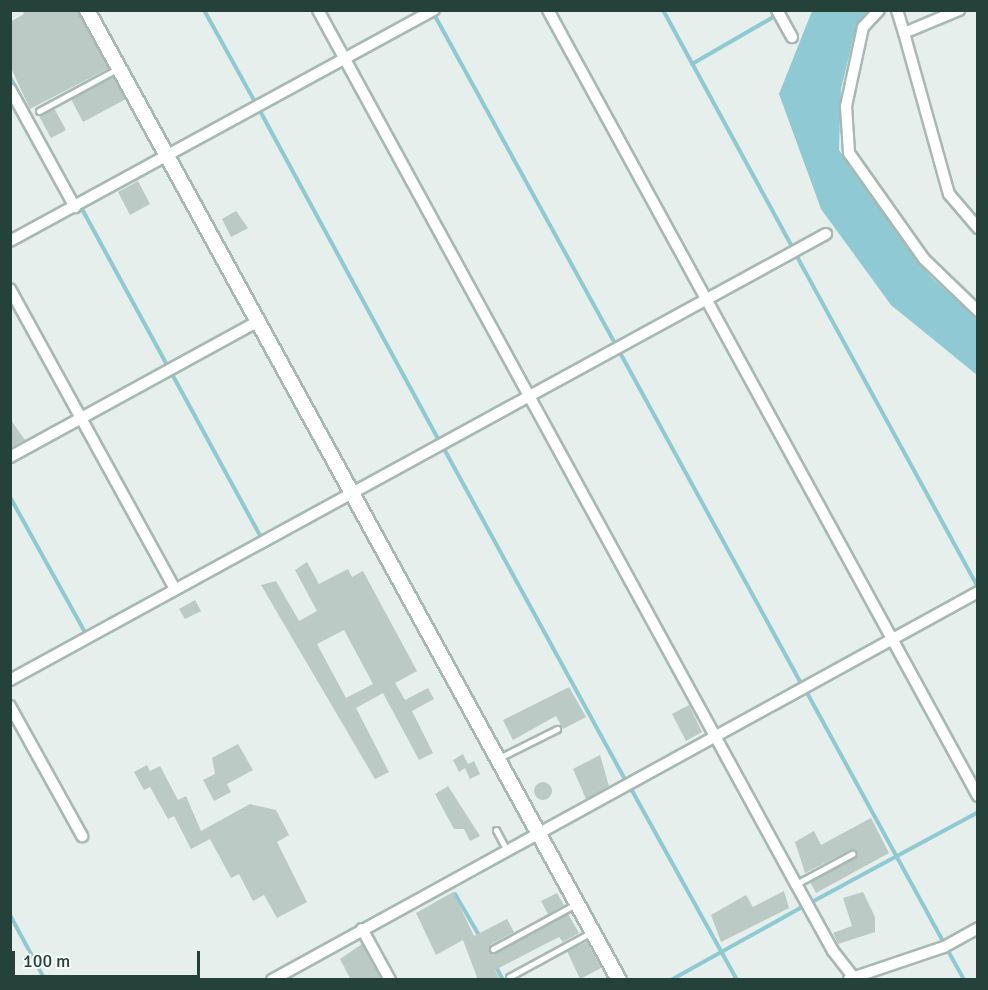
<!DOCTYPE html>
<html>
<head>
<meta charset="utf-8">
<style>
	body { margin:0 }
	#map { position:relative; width:988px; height:990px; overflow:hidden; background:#e6efeb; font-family:Signika,sans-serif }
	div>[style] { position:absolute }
	.water>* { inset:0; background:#8ec9d4 }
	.stream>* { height:4px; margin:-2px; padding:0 2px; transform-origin:2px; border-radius:2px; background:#8ec9d4 }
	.building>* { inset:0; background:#bbcac4 }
	.round { border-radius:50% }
	.roads { filter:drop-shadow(2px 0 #a8b8b2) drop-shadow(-2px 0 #a8b8b2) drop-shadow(0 2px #a8b8b2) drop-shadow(0 -2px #a8b8b2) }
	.lane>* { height:5px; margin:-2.5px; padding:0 2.5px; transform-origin:2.5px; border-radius:2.5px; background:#fff }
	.street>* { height:10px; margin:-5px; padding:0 5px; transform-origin:5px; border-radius:5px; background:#fff }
	.secondary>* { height:14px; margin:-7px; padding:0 7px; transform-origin:7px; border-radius:7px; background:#fff }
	span { translate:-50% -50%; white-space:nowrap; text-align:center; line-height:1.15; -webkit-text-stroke:4.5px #f7fbf9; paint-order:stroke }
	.frame { position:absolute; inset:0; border:12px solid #24423a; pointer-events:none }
	.scale { position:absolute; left:12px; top:951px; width:188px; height:27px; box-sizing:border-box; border:3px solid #24423a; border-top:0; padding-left:8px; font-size:18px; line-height:21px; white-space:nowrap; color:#24423a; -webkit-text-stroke:4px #f7fbf9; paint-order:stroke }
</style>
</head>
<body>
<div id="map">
	<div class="water">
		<div style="clip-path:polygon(812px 11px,868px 11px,856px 27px,841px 89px,839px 150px,931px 277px,977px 319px,977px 375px,891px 305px,821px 209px,779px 94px)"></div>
	</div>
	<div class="stream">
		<div style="left:204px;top:10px;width:107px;rotate:61deg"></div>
		<div style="left:663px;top:10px;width:270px;rotate:61.4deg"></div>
		<div style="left:435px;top:16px;width:373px;rotate:61.2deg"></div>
		<div style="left:692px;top:64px;width:98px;rotate:-30deg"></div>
		<div style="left:10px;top:77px;width:83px;rotate:61.9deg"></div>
		<div style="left:260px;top:111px;width:375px;rotate:61.5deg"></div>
		<div style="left:82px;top:209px;width:178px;rotate:61.4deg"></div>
		<div style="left:795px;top:253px;width:379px;rotate:61.3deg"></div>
		<div style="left:618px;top:349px;width:381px;rotate:61.3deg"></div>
		<div style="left:172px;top:374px;width:186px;rotate:61.4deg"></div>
		<div style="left:443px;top:447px;width:377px;rotate:61.3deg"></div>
		<div style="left:10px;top:497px;width:157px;rotate:61deg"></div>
		<div style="left:10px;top:686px;width:17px;rotate:-28deg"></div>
		<div style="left:806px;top:691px;width:287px;rotate:61.3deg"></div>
		<div style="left:630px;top:787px;width:221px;rotate:61deg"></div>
		<div style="left:455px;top:894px;width:50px;rotate:59.8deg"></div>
		<div style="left:810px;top:903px;width:191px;rotate:-28.4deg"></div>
		<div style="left:10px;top:915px;width:74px;rotate:61.7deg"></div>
		<div style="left:947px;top:949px;width:35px;rotate:61deg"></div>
		<div style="left:495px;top:965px;width:17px;rotate:62deg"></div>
		<div style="left:671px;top:980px;width:152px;rotate:-29.1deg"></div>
	</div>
	<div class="building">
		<div style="clip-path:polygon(22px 10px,78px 10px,109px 68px,30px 109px,10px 66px,10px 22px,24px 14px)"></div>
		<div style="clip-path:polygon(113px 77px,126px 99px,83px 122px,71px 99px)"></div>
		<div style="clip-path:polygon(54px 108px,66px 130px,51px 138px,39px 116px)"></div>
		<div style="clip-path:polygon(138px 181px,150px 204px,130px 215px,118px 192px)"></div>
		<div style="clip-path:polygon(236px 211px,248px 228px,231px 237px,222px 219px)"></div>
		<div style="clip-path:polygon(10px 419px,25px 440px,10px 448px)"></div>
		<div style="clip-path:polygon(evenodd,307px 562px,319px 584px,348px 569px,352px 577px,363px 571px,417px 671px,395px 683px,405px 700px,428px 688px,434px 699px,412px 711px,433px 753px,419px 760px,383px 693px,356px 708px,389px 772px,375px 779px,261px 585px,276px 581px,299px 621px,317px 611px,295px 570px,307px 562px,344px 630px,373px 684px,346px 698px,317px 644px,344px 630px)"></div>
		<div style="clip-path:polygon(195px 600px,201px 611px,185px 619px,179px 609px)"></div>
		<div style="clip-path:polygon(569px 687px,586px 717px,563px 729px,556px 716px,513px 740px,503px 720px)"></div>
		<div style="clip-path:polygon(689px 705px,702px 732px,686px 741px,672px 714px)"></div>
		<div style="clip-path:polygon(238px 744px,253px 770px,227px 784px,231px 792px,214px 801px,203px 780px,215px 774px,212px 758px)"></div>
		<div style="clip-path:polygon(463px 754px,468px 764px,474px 761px,480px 774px,470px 779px,465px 768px,459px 772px,453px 760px)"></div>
		<div style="clip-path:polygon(600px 755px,609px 786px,586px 799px,573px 769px)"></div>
		<div style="clip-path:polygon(147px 765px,150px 771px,160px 766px,178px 800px,186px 796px,201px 831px,250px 804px,276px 810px,289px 835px,277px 842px,307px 902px,277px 918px,264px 895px,253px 901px,239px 874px,231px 878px,210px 839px,191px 849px,174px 816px,168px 819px,150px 787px,144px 790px,134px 772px)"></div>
		<div class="round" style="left:534px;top:782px;width:18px;height:18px"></div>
		<div style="clip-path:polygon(448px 786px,480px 836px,470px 841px,464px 829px,454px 829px,435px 794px)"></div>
		<div style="clip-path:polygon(871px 818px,889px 853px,816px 893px,810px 882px,856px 852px,850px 850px,805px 873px,795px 842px,814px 831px,821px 845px)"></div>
		<div style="clip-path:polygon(784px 891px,789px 908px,721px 942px,711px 915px,746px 895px,753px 907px)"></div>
		<div style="clip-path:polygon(453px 892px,474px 936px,507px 919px,514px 932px,490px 945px,491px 953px,568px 914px,579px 933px,563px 942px,559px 937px,495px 970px,500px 980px,478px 980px,463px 940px,436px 955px,416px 913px)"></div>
		<div style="clip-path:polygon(863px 892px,875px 917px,875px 932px,838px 944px,833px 933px,852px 926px,843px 898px)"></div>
		<div style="clip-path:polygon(557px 893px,564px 905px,548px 914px,541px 901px)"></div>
		<div style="clip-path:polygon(587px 942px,601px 968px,580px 979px,567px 951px)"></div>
		<div style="clip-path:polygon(362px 944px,381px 980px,351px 980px,340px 959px)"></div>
	</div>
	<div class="roads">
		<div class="lane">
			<div style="left:39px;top:111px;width:91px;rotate:-28.3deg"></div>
			<div style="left:499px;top:758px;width:65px;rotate:-26.6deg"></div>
			<div style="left:496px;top:830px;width:21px;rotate:62deg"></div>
			<div style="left:796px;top:884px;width:64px;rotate:-28.2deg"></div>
			<div style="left:493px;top:949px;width:94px;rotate:-28.5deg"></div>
			<div style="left:509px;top:977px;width:94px;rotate:-28.5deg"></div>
		</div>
		<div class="street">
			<div style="left:318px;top:10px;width:996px;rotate:61.33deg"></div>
			<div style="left:796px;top:884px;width:77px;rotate:61.1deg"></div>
			<div style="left:833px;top:951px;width:37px;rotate:52deg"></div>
			<div style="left:548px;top:10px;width:896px;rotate:61.32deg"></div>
			<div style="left:777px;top:10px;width:31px;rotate:61deg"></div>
			<div style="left:879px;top:10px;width:23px;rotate:133deg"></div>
			<div style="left:863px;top:27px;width:81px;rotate:102.1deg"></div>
			<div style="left:846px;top:106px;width:47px;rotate:86.3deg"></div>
			<div style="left:849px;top:153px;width:130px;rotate:54.7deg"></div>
			<div style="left:924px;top:259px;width:75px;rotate:43.9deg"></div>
			<div style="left:897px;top:10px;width:24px;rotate:73deg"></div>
			<div style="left:904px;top:33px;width:60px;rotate:-22.7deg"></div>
			<div style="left:904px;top:33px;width:167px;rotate:74.4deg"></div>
			<div style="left:949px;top:194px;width:45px;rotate:49.5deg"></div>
			<div style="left:10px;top:89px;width:135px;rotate:61.2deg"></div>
			<div style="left:10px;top:241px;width:483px;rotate:-28.6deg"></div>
			<div style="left:10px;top:289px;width:342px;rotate:61.2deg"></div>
			<div style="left:10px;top:457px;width:283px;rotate:-28.7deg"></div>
			<div style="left:10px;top:680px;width:930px;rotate:-28.66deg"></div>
			<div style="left:10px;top:706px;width:149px;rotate:61deg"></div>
			<div style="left:362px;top:929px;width:58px;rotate:61.2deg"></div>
			<div style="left:849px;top:979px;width:100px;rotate:-18.6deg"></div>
			<div style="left:944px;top:947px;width:39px;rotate:-29deg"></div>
			<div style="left:272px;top:980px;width:806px;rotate:-28.79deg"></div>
		</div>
		<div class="secondary">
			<div style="left:87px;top:10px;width:1106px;rotate:61.26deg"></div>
		</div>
	</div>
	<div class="frame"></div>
	<div class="scale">100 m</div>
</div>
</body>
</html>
